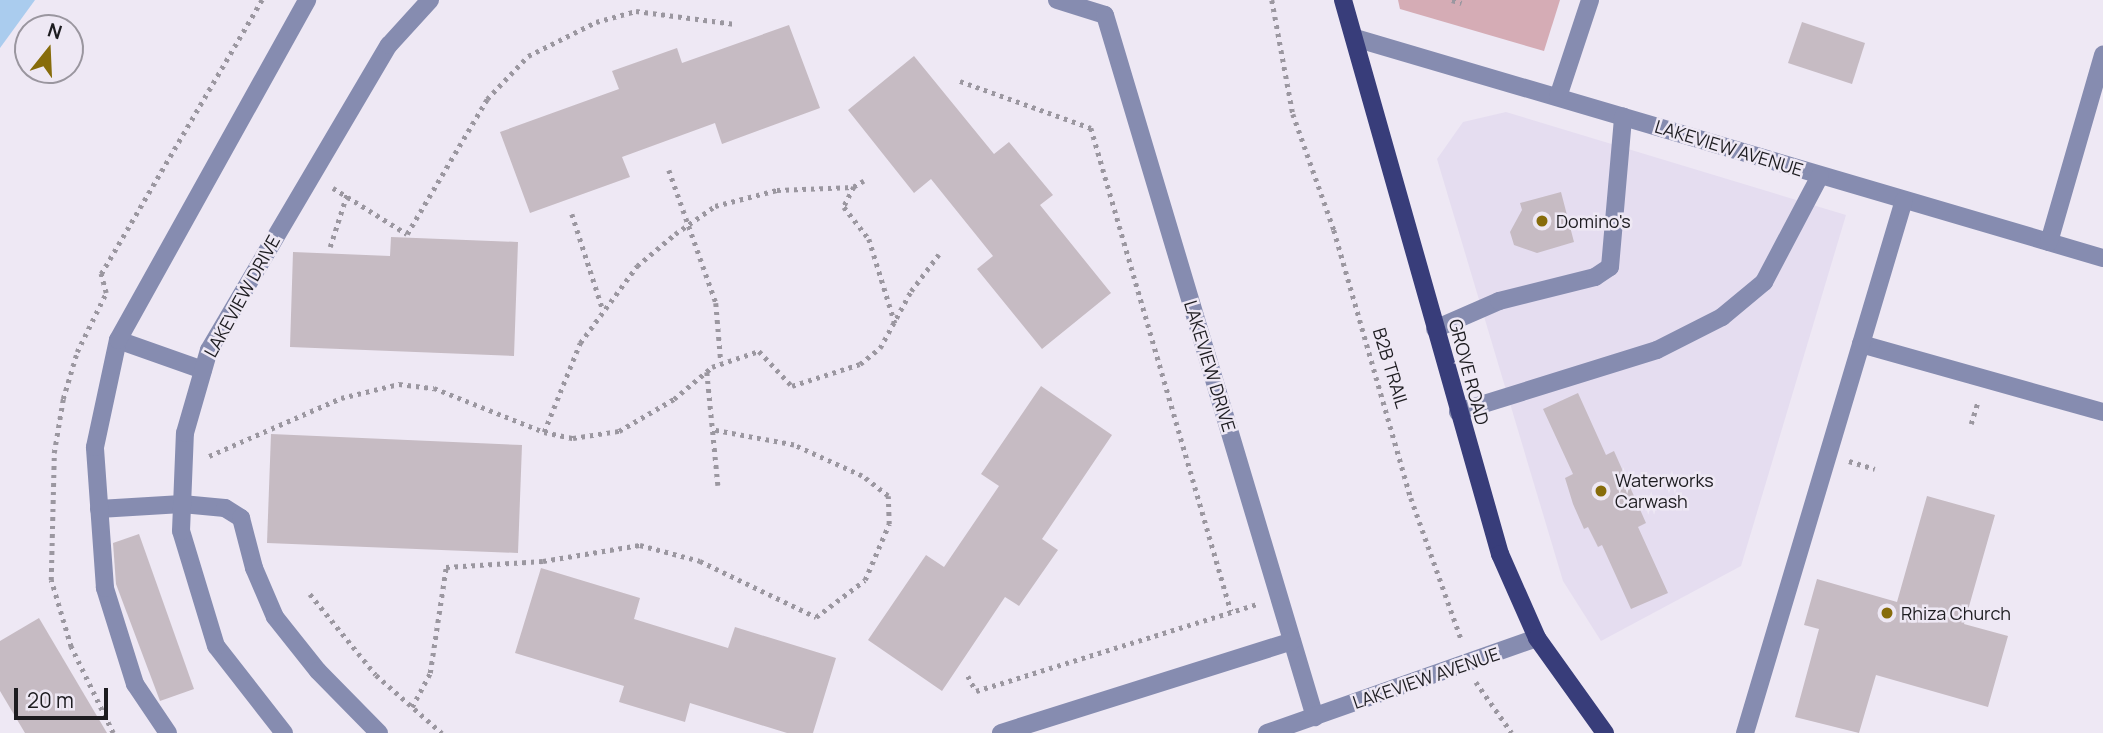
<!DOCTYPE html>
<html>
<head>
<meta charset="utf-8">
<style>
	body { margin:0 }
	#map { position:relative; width:2103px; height:733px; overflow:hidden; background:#eee8f4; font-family:Manrope,sans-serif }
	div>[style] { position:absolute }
	.built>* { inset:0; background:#e5ddf0 }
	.green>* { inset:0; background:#d5acb5 }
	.water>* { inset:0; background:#ace }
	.building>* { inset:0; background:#c6bbc3 }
	.path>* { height:4.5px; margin-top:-2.25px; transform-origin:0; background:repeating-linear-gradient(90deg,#9b97a0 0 3.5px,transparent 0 8.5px) }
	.minor>* { height:18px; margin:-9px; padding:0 9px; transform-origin:9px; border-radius:9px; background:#868cb0 }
	.major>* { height:18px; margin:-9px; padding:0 9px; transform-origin:9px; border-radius:9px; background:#383d7a }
	.dots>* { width:19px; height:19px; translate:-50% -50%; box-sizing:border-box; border:4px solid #eee8f4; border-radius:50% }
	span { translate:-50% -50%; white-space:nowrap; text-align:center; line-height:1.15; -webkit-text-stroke:5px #eee8f4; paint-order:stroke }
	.street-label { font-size:18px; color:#1d1c20 }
	.poi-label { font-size:18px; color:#1d1c20 }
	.left { translate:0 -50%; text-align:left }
	.north { position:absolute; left:14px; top:14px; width:70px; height:70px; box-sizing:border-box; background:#eee8f4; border:2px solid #9a969f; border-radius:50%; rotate:18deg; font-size:19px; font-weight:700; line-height:28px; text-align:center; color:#1d1c20 }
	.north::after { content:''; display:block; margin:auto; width:24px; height:32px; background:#876c0b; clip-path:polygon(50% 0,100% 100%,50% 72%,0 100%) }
	.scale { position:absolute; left:14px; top:688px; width:94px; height:32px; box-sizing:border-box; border:4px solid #1d1c20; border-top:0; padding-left:9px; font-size:21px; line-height:24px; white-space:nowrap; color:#1d1c20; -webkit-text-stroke:5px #eee8f4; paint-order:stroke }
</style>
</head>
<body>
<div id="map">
	<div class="built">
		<div style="clip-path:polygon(1506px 112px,1846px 215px,1741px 566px,1601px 641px,1563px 581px,1437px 159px,1463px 122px)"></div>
	</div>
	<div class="green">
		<div style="clip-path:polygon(1398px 0,1560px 0,1544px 51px,1400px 9px)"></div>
	</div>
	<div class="water">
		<div style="clip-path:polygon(0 0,35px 0,0 48px)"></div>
	</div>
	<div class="building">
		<div style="clip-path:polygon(1802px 22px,1865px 43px,1852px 84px,1788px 63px)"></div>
		<div style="clip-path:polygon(789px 25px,820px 108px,722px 144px,715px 123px,622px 157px,630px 177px,530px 213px,500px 132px,619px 89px,612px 71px,677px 48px,682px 63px)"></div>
		<div style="clip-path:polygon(914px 56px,994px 154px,1009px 142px,1053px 195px,1040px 205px,1111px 293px,1042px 349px,977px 269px,993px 256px,931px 179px,914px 193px,848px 110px)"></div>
		<div style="clip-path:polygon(1561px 192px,1574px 242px,1537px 253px,1514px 245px,1510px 232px,1522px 210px,1520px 203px)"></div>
		<div style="clip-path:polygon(391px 237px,518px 242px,514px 356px,290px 347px,293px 252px,390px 256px)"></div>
		<div style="clip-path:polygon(1041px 386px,1112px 435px,1042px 539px,1058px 550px,1019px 606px,1005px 597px,942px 691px,868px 640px,926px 555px,944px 567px,999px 486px,981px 474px)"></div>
		<div style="clip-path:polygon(1578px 393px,1606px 455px,1614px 451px,1646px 523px,1638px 527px,1668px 593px,1631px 609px,1602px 545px,1598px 547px,1588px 527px,1584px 529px,1573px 504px,1565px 478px,1573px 474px,1543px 409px)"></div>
		<div style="clip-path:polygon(271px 434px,522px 445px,518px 553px,267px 543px)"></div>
		<div style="clip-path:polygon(1927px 496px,1995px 515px,1964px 624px,2008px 636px,1988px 707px,1876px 675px,1859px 733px,1795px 717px,1819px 629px,1804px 625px,1817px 579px,1897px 602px)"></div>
		<div style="clip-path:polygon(139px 534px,194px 689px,160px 701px,116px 584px,113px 543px)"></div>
		<div style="clip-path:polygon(541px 568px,640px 598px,634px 619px,728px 648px,735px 627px,836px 658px,813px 733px,787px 733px,690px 703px,685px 722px,619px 702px,624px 686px,515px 653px)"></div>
		<div style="clip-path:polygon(39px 618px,107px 733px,25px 733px,0 691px,0 641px)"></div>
	</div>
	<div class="path">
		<div style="left:1272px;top:0;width:116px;rotate:79.6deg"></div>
		<div style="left:1293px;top:114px;width:123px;rotate:70.5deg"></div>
		<div style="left:1334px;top:230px;width:279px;rotate:74deg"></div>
		<div style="left:1411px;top:498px;width:152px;rotate:70.4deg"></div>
		<div style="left:1452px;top:0;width:10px;rotate:17deg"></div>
		<div style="left:960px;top:81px;width:139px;rotate:19.7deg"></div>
		<div style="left:1091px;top:128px;width:503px;rotate:73.84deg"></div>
		<div style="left:669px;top:170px;width:141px;rotate:70.5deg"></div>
		<div style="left:716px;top:303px;width:60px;rotate:85.2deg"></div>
		<div style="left:864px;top:181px;width:12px;rotate:149deg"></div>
		<div style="left:854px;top:187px;width:22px;rotate:117deg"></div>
		<div style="left:844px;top:207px;width:41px;rotate:52deg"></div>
		<div style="left:869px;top:239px;width:88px;rotate:72.8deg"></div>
		<div style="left:333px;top:188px;width:87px;rotate:31.9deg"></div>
		<div style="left:407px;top:234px;width:157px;rotate:-59.3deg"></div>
		<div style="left:487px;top:99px;width:59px;rotate:-46.4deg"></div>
		<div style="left:528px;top:56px;width:76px;rotate:-26.6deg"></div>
		<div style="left:596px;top:22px;width:41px;rotate:-15.4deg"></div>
		<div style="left:636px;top:11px;width:100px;rotate:7.5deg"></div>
		<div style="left:572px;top:214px;width:101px;rotate:72.1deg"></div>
		<div style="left:330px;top:247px;width:56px;rotate:-72.2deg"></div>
		<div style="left:707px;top:372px;width:114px;rotate:84.4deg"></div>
		<div style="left:1971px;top:424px;width:24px;rotate:-73deg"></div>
		<div style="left:544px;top:432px;width:96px;rotate:-68deg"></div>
		<div style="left:580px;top:343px;width:96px;rotate:-53.5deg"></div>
		<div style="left:637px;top:266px;width:50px;rotate:-40.1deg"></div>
		<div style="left:675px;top:234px;width:49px;rotate:-35deg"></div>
		<div style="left:715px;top:206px;width:64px;rotate:-14.5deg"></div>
		<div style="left:777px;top:190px;width:77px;rotate:-2.2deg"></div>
		<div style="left:209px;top:456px;width:144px;rotate:-23.7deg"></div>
		<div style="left:341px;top:398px;width:60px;rotate:-13.6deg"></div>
		<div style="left:399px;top:384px;width:35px;rotate:7deg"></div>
		<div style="left:434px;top:388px;width:118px;rotate:21.8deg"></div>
		<div style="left:544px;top:432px;width:30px;rotate:12deg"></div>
		<div style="left:573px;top:438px;width:47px;rotate:-8.7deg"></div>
		<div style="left:619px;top:431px;width:64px;rotate:-30.2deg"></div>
		<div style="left:674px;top:399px;width:50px;rotate:-40.1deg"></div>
		<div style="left:712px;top:367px;width:50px;rotate:-18.8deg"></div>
		<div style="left:759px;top:351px;width:48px;rotate:46.7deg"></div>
		<div style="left:792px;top:386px;width:71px;rotate:-17.9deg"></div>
		<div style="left:860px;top:364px;width:26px;rotate:-39deg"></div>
		<div style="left:880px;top:348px;width:65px;rotate:-61.5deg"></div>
		<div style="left:911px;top:291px;width:46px;rotate:-52.9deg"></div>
		<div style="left:1849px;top:461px;width:27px;rotate:17deg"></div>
		<div style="left:310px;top:594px;width:104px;rotate:50.8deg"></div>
		<div style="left:376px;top:675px;width:88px;rotate:41.3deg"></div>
		<div style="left:968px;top:676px;width:17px;rotate:62deg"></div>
		<div style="left:976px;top:691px;width:294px;rotate:-17.2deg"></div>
		<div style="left:1476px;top:682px;width:62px;rotate:54.8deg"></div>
		<div style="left:412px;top:707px;width:38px;rotate:-62deg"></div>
		<div style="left:430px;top:673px;width:107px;rotate:-81.4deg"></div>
		<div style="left:446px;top:567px;width:97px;rotate:-3.5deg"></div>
		<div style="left:543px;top:561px;width:98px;rotate:-9.4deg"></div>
		<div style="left:640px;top:545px;width:62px;rotate:14.9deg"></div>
		<div style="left:700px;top:561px;width:129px;rotate:25.8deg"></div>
		<div style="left:816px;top:617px;width:61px;rotate:-37.1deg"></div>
		<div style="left:865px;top:580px;width:61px;rotate:-66.8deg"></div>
		<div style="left:889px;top:524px;width:28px;rotate:-92deg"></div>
		<div style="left:888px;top:496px;width:33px;rotate:-142deg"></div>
		<div style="left:862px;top:476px;width:75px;rotate:-155.5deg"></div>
		<div style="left:794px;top:445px;width:82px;rotate:-169.5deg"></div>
		<div style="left:113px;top:733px;width:96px;rotate:-116deg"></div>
		<div style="left:71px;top:647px;width:70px;rotate:-106.6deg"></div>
		<div style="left:51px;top:580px;width:127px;rotate:-88.6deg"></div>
		<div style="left:54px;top:453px;width:55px;rotate:-80.5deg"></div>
		<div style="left:63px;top:399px;width:49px;rotate:-73.4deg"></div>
		<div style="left:77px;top:352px;width:66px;rotate:-63.8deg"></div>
		<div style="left:106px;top:293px;width:20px;rotate:-105deg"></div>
		<div style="left:101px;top:274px;width:318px;rotate:-59.6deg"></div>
	</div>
	<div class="minor">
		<div style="left:1057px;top:0;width:50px;rotate:17.4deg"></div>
		<div style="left:1105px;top:15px;width:733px;rotate:73.35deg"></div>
		<div style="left:1355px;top:38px;width:780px;rotate:16.39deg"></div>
		<div style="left:1558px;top:97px;width:102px;rotate:-71.7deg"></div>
		<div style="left:2049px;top:242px;width:195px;rotate:-73.9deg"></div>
		<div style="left:1435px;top:329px;width:70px;rotate:-23.6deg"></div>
		<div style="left:1499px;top:301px;width:99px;rotate:-14deg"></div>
		<div style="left:1595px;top:277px;width:18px;rotate:-34deg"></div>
		<div style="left:1610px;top:267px;width:151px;rotate:-85deg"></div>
		<div style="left:118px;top:340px;width:90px;rotate:19.4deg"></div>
		<div style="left:1861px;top:344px;width:251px;rotate:15.7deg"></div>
		<div style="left:1458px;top:412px;width:208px;rotate:-17.3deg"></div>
		<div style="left:1657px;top:350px;width:73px;rotate:-26.9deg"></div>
		<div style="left:1722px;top:317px;width:55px;rotate:-39.8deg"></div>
		<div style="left:1764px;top:282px;width:120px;rotate:-62.2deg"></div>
		<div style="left:99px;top:509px;width:83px;rotate:-3.4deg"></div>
		<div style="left:182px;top:504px;width:43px;rotate:5.3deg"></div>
		<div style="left:225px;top:508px;width:19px;rotate:32deg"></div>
		<div style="left:241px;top:518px;width:52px;rotate:75.4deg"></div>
		<div style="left:254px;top:568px;width:53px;rotate:66.8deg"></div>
		<div style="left:275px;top:617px;width:69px;rotate:51.5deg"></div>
		<div style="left:318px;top:671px;width:87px;rotate:45.5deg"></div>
		<div style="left:168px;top:733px;width:59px;rotate:-124deg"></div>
		<div style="left:135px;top:684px;width:101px;rotate:-107.4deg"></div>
		<div style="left:105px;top:588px;width:141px;rotate:-94.1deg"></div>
		<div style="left:95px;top:447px;width:109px;rotate:-77.9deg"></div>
		<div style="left:118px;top:340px;width:389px;rotate:-60.9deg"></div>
		<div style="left:284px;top:733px;width:110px;rotate:-128deg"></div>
		<div style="left:216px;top:646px;width:120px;rotate:-106.9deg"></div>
		<div style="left:181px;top:531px;width:98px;rotate:-87.7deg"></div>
		<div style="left:185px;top:433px;width:86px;rotate:-73.9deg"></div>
		<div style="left:209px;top:350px;width:354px;rotate:-59.5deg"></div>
		<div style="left:389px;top:45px;width:61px;rotate:-47.7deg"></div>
		<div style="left:1001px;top:733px;width:305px;rotate:-17.5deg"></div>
		<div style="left:1267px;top:733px;width:286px;rotate:-19.4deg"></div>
		<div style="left:1745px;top:733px;width:556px;rotate:-73.39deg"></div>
	</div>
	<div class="major">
		<div style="left:1343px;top:0;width:576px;rotate:74.18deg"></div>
		<div style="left:1500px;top:554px;width:92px;rotate:66.2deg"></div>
		<div style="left:1537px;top:638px;width:117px;rotate:54.4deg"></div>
	</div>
	<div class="dots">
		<div style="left:1542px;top:221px;background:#876c0b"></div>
		<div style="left:1601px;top:491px;background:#876c0b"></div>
		<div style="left:1887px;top:613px;background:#876c0b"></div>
	</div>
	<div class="street-label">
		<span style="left:1729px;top:148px;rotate:17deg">LAKEVIEW AVENUE</span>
		<span style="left:242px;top:296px;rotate:-61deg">LAKEVIEW DRIVE</span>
		<span style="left:1210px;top:366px;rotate:73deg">LAKEVIEW DRIVE</span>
		<span style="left:1391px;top:368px;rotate:73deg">B2B TRAIL</span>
		<span style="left:1469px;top:372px;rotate:75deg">GROVE ROAD</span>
		<span style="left:1426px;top:678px;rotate:-19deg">LAKEVIEW AVENUE</span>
	</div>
	<div class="poi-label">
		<span class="left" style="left:1556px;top:221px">Domino's</span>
		<span class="left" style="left:1615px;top:491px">Waterworks<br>Carwash</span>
		<span class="left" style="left:1901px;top:613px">Rhiza Church</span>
	</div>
	<div class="north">N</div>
	<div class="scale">20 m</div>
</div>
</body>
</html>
